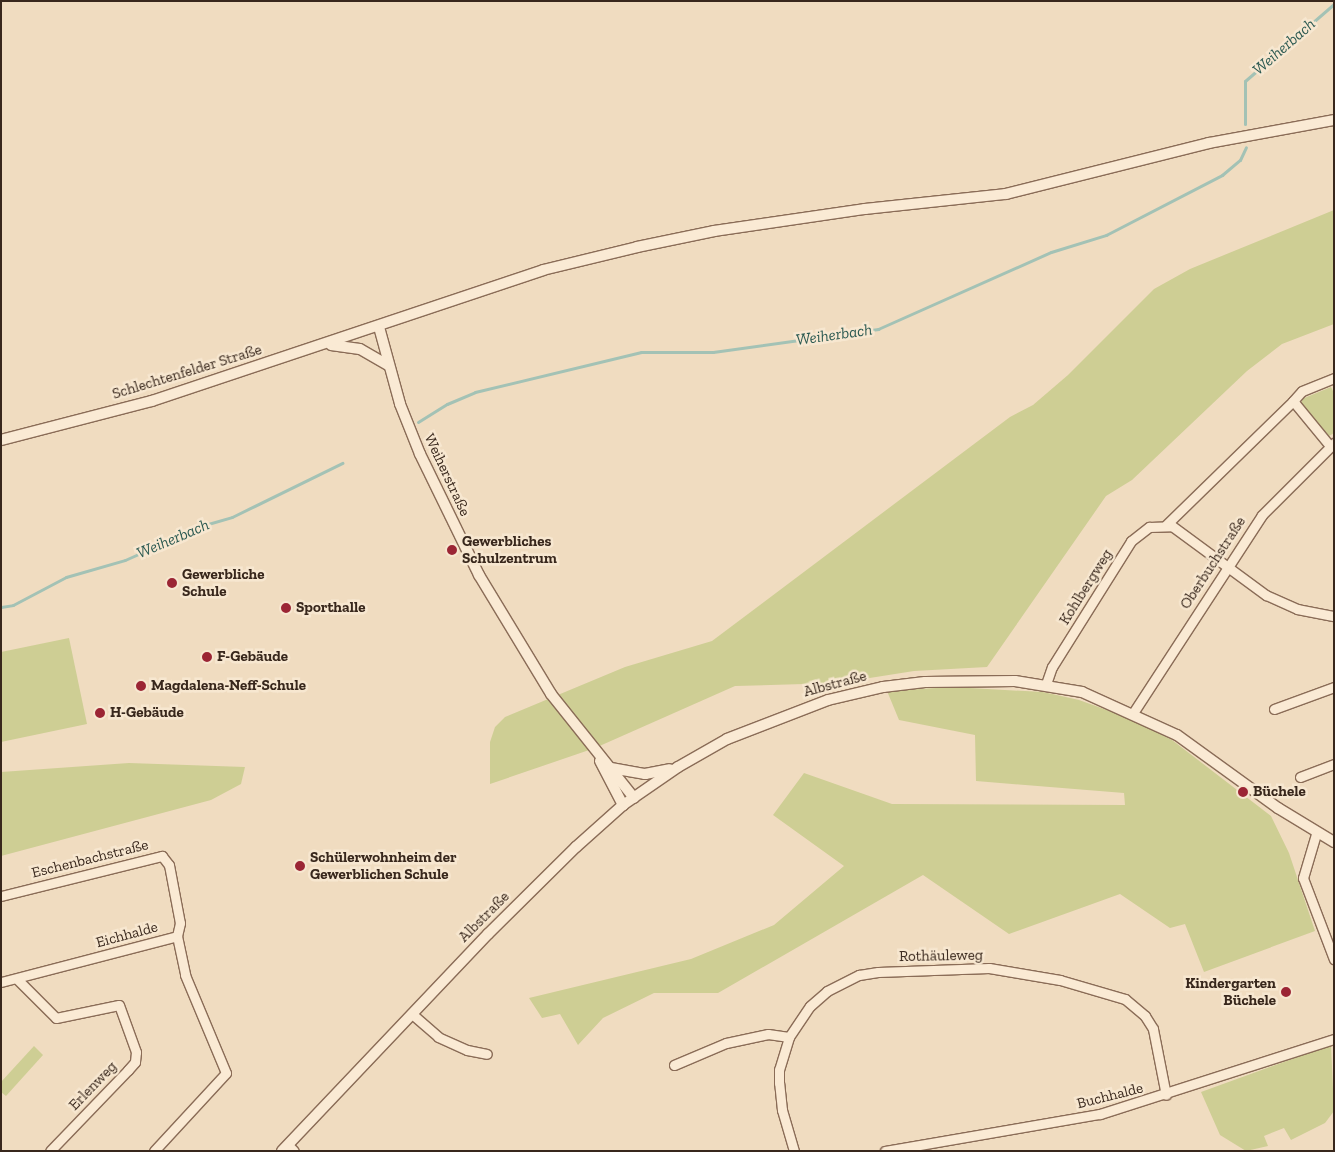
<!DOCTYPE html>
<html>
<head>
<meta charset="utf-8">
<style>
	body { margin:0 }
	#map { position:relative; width:1335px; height:1152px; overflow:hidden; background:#f0dcc0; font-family:"Zilla Slab",serif }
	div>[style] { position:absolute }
	.green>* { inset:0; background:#cece94 }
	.stream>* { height:3px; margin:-1.5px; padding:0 1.5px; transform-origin:1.5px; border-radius:1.5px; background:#a3c2b5 }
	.roads { filter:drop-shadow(1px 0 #8a6c57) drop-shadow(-1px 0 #8a6c57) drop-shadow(0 1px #8a6c57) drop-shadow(0 -1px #8a6c57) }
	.minor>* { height:9px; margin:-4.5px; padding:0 4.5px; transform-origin:4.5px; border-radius:4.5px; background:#faead4 }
	.tertiary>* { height:10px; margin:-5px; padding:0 5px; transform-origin:5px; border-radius:5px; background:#faead4 }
	.dots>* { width:14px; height:14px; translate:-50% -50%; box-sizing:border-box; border:2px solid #f7e7d0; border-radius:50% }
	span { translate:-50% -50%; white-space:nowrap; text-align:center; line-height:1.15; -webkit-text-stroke:5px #f7e7d0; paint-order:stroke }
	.street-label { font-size:15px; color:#38271c }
	.poi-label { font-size:15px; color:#38271c; font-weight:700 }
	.left { translate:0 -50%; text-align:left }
	.right { translate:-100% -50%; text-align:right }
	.water-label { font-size:16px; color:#2b5951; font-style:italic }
	.frame { position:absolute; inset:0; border:2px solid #38271c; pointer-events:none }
</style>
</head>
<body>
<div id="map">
	<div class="green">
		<div style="clip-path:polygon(1334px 210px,1334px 324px,1282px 344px,1247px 371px,1132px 480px,1106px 496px,987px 667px,914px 671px,838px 683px,735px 686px,595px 748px,490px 784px,490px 742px,495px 727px,505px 717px,625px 667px,712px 641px,1010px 417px,1033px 405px,1068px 375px,1154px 289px,1190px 269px)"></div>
		<div style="clip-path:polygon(1331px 387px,1334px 393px,1334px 433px,1329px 436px,1302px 406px,1302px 399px)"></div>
		<div style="clip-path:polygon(69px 638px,87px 724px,1px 742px,1px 652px)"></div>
		<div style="clip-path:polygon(952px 687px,1043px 692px,1079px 700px,1129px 718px,1172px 740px,1271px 816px,1289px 853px,1315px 931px,1204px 972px,1185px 924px,1170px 928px,1120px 894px,1009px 934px,923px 875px,718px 993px,654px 993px,603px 1018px,578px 1045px,560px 1014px,542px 1018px,529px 998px,691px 959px,774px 925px,844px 866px,773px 815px,804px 773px,892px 804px,1125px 805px,1124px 793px,976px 781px,975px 735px,899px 720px,887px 691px)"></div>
		<div style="clip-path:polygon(129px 763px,245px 767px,241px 784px,211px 800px,1px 856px,1px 772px)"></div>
		<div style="clip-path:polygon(1331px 1045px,1334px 1111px,1325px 1123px,1291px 1140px,1284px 1128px,1264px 1136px,1268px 1146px,1246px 1151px,1220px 1135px,1201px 1092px)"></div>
		<div style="clip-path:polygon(34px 1046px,43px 1055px,6px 1096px,1px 1092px,1px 1082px)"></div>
	</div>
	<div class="stream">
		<div style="left:1245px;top:124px;width:43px;rotate:-90deg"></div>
		<div style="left:1245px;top:81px;width:118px;rotate:-40.9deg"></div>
		<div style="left:418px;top:422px;width:34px;rotate:-32deg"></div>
		<div style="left:447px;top:404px;width:30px;rotate:-23deg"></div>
		<div style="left:475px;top:392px;width:171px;rotate:-13.5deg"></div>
		<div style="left:641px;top:352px;width:72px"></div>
		<div style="left:713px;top:352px;width:167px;rotate:-7.9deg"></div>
		<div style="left:878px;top:329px;width:189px;rotate:-24deg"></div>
		<div style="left:1051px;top:252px;width:58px;rotate:-17.2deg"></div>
		<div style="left:1106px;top:235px;width:131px;rotate:-27.3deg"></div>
		<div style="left:1222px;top:175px;width:23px;rotate:-40deg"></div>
		<div style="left:1240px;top:160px;width:14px;rotate:-65deg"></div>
		<div style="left:1px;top:607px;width:12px;rotate:-9deg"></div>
		<div style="left:13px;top:605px;width:60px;rotate:-27.8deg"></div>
		<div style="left:66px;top:577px;width:61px;rotate:-16.1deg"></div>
		<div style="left:125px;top:560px;width:83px;rotate:-24.1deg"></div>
		<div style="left:201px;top:526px;width:32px;rotate:-16deg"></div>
		<div style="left:232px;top:517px;width:123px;rotate:-26.1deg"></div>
	</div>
	<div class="roads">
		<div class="minor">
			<div style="left:1330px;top:446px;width:58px;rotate:-129.4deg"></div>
			<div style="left:1293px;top:401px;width:13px;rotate:-48deg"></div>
			<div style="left:1302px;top:391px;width:35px;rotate:-22deg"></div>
			<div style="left:1166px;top:525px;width:177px;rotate:-44.3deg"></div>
			<div style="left:1046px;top:684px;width:18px;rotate:-71deg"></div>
			<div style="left:1052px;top:667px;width:149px;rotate:-57.9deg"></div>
			<div style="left:1131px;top:541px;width:23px;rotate:-38deg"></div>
			<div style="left:1149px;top:527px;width:23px;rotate:-2deg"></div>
			<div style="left:1172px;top:526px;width:117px;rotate:36.3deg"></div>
			<div style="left:1266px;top:595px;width:34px;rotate:24deg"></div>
			<div style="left:1297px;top:609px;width:38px;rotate:11deg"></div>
			<div style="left:1274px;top:709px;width:64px;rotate:-20.1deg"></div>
			<div style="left:1133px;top:713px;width:236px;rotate:-56.9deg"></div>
			<div style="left:1262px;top:515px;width:102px;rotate:-45deg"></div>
			<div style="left:1300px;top:777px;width:36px;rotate:-21deg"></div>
			<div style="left:1316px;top:834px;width:46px;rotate:106.5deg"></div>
			<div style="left:1303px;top:878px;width:87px;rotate:69.1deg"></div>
			<div style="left:1px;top:896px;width:166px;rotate:-14deg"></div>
			<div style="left:162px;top:856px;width:11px;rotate:52deg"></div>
			<div style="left:169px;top:865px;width:59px;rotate:79.3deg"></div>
			<div style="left:180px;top:923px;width:13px;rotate:103deg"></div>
			<div style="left:17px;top:979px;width:55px;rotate:45deg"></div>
			<div style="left:56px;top:1018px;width:64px;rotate:-11.7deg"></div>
			<div style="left:119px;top:1005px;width:50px;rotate:70.1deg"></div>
			<div style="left:136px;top:1052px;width:10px;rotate:96deg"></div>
			<div style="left:135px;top:1062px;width:11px;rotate:131deg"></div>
			<div style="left:128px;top:1070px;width:112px;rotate:133.9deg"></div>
			<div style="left:1px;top:982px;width:182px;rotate:-14.6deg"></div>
			<div style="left:177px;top:936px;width:40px;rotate:78deg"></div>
			<div style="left:185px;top:975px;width:106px;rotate:67.3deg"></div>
			<div style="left:226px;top:1073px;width:106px;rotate:132.7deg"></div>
			<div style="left:412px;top:1014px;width:35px;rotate:41deg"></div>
			<div style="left:438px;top:1037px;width:32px;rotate:24deg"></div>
			<div style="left:467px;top:1050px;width:20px;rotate:11deg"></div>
			<div style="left:674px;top:1065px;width:56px;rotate:-22.9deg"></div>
			<div style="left:726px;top:1043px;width:43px;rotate:-12.1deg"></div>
			<div style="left:768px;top:1034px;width:21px;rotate:8deg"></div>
			<div style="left:288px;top:1145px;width:8px;rotate:45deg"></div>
			<div style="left:794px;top:1151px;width:43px;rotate:-106.3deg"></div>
			<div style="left:782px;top:1110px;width:27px;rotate:-96deg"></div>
			<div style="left:779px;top:1083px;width:13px;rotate:-90deg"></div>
			<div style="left:779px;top:1070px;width:34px;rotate:-73deg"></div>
			<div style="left:789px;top:1037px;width:37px;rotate:-56deg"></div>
			<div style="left:810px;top:1006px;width:23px;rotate:-41deg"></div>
			<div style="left:827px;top:991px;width:36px;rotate:-27deg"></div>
			<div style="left:859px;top:975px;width:19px;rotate:-9deg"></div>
			<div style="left:878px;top:972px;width:111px;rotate:-2.1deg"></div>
			<div style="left:989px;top:968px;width:72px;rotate:9.6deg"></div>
			<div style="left:1060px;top:980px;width:68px;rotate:16.3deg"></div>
			<div style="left:1125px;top:999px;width:26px;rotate:40deg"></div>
			<div style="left:1145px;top:1016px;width:15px;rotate:58deg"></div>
			<div style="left:1153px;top:1029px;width:67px;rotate:78.9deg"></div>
			<div style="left:885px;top:1151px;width:218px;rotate:-9.8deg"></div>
			<div style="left:1100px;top:1114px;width:246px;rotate:-17.8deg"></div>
		</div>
		<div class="tertiary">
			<div style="left:379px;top:327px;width:80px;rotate:74.7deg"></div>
			<div style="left:400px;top:404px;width:54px;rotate:68.2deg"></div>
			<div style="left:420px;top:454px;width:135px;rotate:64deg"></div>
			<div style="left:479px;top:575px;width:139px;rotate:58.8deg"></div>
			<div style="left:551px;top:694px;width:133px;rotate:51.4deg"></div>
			<div style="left:331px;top:345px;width:29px;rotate:8deg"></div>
			<div style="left:360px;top:349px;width:32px;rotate:30deg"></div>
			<div style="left:1px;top:440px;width:156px;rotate:-14.5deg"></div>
			<div style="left:152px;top:401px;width:412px;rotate:-18.5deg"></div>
			<div style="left:543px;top:270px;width:97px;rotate:-13.7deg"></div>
			<div style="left:637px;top:247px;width:79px;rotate:-11.7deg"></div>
			<div style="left:714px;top:231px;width:153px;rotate:-8.3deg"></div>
			<div style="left:865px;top:209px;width:142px;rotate:-6.1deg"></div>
			<div style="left:1006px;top:194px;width:209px;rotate:-14.1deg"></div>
			<div style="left:1209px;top:143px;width:127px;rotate:-10.4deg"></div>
			<div style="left:600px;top:761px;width:50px;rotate:62.4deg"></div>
			<div style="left:611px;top:768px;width:35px;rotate:10deg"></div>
			<div style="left:645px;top:774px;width:25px;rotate:-11deg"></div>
			<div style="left:282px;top:1151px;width:299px;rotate:-46.5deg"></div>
			<div style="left:488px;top:934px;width:124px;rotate:-44.7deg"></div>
			<div style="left:576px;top:847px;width:63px;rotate:-41.8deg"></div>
			<div style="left:623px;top:805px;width:67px;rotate:-34.6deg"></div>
			<div style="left:678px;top:767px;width:56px;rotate:-29.7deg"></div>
			<div style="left:727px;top:739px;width:108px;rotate:-21.1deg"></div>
			<div style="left:828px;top:700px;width:57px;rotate:-13.3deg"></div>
			<div style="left:883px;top:687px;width:42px;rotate:-6.8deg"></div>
			<div style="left:925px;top:682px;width:90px;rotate:-0.6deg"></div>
			<div style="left:1015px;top:681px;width:68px;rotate:9.3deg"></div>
			<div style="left:1082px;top:692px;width:104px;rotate:24.4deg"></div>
			<div style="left:1177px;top:735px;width:125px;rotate:35.9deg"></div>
			<div style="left:1278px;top:808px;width:66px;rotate:31.3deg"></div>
		</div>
	</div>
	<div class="dots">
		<div style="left:452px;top:550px;background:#9b2534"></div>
		<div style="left:172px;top:583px;background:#9b2534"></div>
		<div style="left:286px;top:608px;background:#9b2534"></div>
		<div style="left:207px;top:657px;background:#9b2534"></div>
		<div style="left:141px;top:686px;background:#9b2534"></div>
		<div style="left:100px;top:713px;background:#9b2534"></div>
		<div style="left:1243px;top:792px;background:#9b2534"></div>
		<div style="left:300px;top:866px;background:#9b2534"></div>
		<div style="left:1286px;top:992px;background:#9b2534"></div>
	</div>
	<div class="street-label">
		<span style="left:187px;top:372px;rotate:-17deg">Schlechtenfelder Straße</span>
		<span style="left:447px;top:475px;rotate:65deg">Weiherstraße</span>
		<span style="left:1213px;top:563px;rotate:-57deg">Oberbuchstraße</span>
		<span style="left:1086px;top:587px;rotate:-58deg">Kohlbergweg</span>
		<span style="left:835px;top:684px;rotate:-15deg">Albstraße</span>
		<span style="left:90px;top:859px;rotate:-14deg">Eschenbachstraße</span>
		<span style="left:484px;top:917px;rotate:-45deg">Albstraße</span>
		<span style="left:127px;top:935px;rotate:-15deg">Eichhalde</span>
		<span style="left:941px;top:956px;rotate:-1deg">Rothäuleweg</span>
		<span style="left:93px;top:1086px;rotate:-46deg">Erlenweg</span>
		<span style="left:1110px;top:1096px;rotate:-14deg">Buchhalde</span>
	</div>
	<div class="poi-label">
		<span class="left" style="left:462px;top:550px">Gewerbliches<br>Schulzentrum</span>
		<span class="left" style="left:182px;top:583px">Gewerbliche<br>Schule</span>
		<span class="left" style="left:296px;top:608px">Sporthalle</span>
		<span class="left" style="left:217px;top:657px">F-Gebäude</span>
		<span class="left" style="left:151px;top:686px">Magdalena-Neff-Schule</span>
		<span class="left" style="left:110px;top:713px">H-Gebäude</span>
		<span class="left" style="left:1253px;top:792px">Büchele</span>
		<span class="left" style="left:310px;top:866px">Schülerwohnheim der<br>Gewerblichen Schule</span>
		<span class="right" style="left:1276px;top:992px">Kindergarten<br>Büchele</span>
	</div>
	<div class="water-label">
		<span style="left:1284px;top:47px;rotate:-41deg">Weiherbach</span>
		<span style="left:834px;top:335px;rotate:-8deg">Weiherbach</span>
		<span style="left:173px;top:539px;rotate:-23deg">Weiherbach</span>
	</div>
	<div class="frame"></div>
</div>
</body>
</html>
